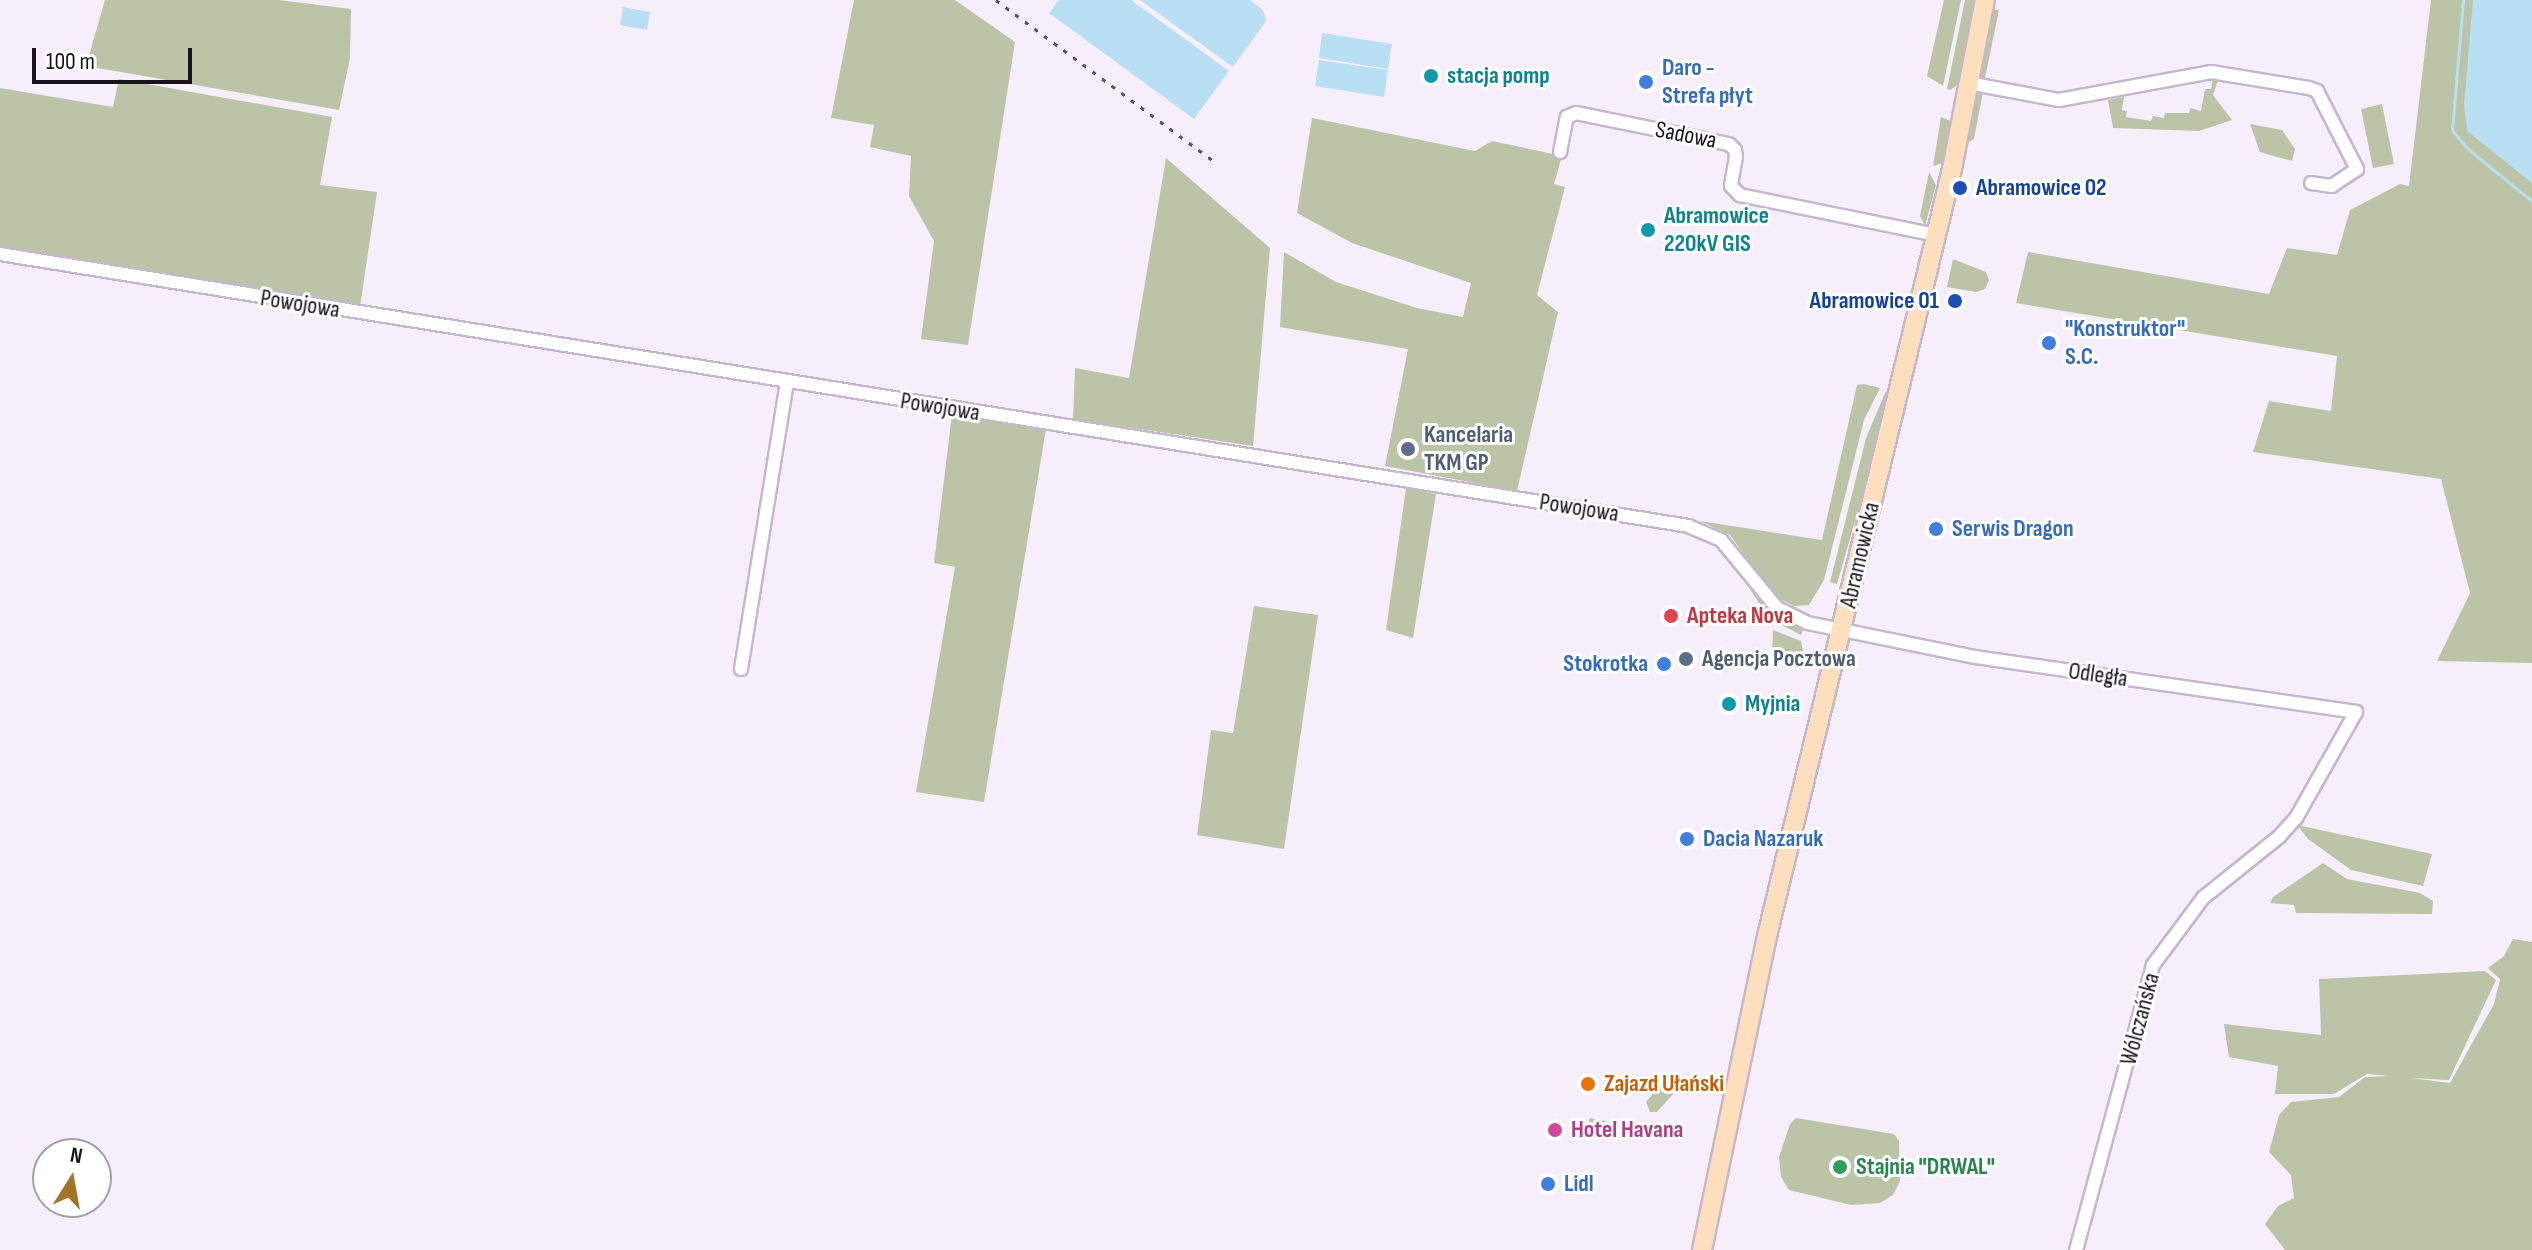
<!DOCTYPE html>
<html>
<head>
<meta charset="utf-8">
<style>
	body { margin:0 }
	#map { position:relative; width:2532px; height:1250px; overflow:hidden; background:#f7eefc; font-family:"Sofia Sans Condensed",sans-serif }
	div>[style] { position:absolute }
	.green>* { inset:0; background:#bbc4a6 }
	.water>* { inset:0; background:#b8dff2 }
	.stream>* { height:3px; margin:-1.5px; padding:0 1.5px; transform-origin:1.5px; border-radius:1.5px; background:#b8dff2 }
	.roads { filter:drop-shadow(2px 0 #c6b7cd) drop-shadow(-2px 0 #c6b7cd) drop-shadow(0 2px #c6b7cd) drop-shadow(0 -2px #c6b7cd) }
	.street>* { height:12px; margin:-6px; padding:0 6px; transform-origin:6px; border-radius:6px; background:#fff }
	.primary>* { height:18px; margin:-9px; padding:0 9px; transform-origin:9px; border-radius:9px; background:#fddfbe }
	.rail>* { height:3px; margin-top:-1.5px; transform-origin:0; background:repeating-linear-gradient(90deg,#58525c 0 4px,transparent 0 12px) }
	.dots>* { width:22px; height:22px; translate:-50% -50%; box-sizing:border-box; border:4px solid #fff; border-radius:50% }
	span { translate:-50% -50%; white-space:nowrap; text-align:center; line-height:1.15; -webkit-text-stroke:6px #fff; paint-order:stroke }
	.shop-label { font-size:24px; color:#366cbe; font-weight:700 }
	.left { translate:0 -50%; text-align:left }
	.right { translate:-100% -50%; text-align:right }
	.culture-label { font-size:24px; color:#0d838f; font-weight:700 }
	.street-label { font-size:24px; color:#18131b }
	.transit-label { font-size:24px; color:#164399; font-weight:700 }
	.service-label { font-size:24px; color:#4e5e75; font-weight:700 }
	.health-label { font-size:24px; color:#be3a42; font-weight:700 }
	.food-label { font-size:24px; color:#c56008; font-weight:700 }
	.hotel-label { font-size:24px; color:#b23c85; font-weight:700 }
	.leisure-label { font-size:24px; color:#27864d; font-weight:700 }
	.north { position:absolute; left:32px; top:1138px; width:80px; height:80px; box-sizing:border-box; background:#fff; border:2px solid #a3a1a4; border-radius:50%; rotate:11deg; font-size:22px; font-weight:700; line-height:32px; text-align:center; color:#18131b }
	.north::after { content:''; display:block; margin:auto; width:28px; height:36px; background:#a37327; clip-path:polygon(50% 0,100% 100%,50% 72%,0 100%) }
	.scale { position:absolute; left:32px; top:48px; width:160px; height:36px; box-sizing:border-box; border:4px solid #18131b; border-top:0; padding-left:10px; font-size:24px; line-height:28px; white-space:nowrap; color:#18131b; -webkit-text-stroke:6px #fff; paint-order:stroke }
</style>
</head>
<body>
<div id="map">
	<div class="green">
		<div style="clip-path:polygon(105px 0,279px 0,351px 9px,350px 58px,339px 110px,86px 66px)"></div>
		<div style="clip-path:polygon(854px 0,955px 0,1015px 42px,968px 345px,921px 339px,934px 241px,909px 196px,911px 156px,870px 147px,874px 125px,831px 118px)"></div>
		<div style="clip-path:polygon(1944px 0,1961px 0,1943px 86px,1927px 76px)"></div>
		<div style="clip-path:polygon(1965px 0,1976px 0,1958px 85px,1950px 90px,1947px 89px)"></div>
		<div style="clip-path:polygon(2431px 0,2532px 0,2532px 663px,2437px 661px,2470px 593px,2441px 479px,2253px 452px,2269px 401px,2331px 411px,2337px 356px,2016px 303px,2028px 252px,2269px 294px,2287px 248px,2337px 255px,2350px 210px,2400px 184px,2409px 186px)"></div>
		<div style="clip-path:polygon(1992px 10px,1999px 10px,1984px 83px,1979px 77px)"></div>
		<div style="clip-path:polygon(119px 79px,332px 117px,320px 185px,377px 192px,360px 307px,0 246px,0 88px,113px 107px)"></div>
		<div style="clip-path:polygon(2213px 79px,2218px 80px,2213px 95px,2232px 120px,2199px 131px,2113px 128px,2108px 100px,2124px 97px,2122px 110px,2127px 111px,2126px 117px,2151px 121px,2153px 116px,2164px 118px,2165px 113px,2189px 113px,2190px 108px,2201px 111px,2205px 89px,2211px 89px)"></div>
		<div style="clip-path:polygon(1983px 92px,1974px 139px,1969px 142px,1968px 126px,1975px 97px)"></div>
		<div style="clip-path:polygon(2382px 104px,2394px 164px,2373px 168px,2361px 109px)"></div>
		<div style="clip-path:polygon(1941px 117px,1951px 121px,1943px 163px,1933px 166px)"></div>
		<div style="clip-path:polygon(1312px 118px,1475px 151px,1492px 141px,1562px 156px,1554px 184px,1565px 187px,1537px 295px,1558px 312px,1517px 491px,1385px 466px,1408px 349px,1280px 327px,1284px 252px,1336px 282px,1417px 308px,1463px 317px,1471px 283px,1352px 243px,1297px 213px)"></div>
		<div style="clip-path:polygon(2250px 124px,2282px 130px,2295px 149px,2292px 161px,2260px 152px)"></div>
		<div style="clip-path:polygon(1166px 158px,1270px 248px,1253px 446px,1073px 419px,1075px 368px,1129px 378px)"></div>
		<div style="clip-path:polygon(1929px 172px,1936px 185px,1925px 226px,1920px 216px)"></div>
		<div style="clip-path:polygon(1953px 259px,1986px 272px,1989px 280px,1985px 289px,1976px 292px,1947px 287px)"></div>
		<div style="clip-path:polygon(1864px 384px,1880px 388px,1864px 420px,1824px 580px,1809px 605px,1793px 606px,1772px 594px,1730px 535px,1700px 521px,1822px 540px,1857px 385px)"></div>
		<div style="clip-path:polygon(1886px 391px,1888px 397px,1874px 455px,1837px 584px,1830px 582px,1866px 438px)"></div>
		<div style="clip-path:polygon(952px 414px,1046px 429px,984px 802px,916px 792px,955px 567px,934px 563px)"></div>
		<div style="clip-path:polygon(1406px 488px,1436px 494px,1413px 638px,1386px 630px)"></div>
		<div style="clip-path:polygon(1741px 576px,1771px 614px,1803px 630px,1801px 635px,1770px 619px)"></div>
		<div style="clip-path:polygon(1254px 606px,1318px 615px,1284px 849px,1197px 835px,1211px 730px,1233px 733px)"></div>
		<div style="clip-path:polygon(1773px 630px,1801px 641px,1803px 651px,1772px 653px)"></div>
		<div style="clip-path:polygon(2297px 825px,2432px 854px,2423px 886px,2351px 870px,2308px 839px)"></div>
		<div style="clip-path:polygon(2323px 863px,2347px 879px,2420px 893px,2433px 901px,2432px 914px,2296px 913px,2294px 905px,2270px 903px,2273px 897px)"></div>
		<div style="clip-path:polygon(2513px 939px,2532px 942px,2532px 1250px,2285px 1250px,2265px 1224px,2278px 1206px,2294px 1198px,2291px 1175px,2269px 1152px,2279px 1115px,2291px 1102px,2339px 1097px,2365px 1077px,2390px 1076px,2367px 1074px,2334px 1094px,2275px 1094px,2278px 1066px,2229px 1057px,2224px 1024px,2321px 1035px,2319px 979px,2485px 971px,2496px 980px,2449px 1080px,2411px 1078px,2450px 1083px,2494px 1004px,2500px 979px,2488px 968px,2504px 956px)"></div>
		<div style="clip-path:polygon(1669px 1082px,1674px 1086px,1674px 1093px,1657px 1112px,1650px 1112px,1646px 1102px,1661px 1084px)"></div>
		<div style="clip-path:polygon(1590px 1118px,1606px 1121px,1601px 1135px,1585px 1133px)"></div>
		<div style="clip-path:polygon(1796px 1118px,1894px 1134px,1899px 1141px,1900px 1181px,1893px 1195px,1880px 1203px,1851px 1205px,1789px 1190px,1781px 1177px,1779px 1157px,1790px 1124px)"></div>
	</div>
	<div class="water">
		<div style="clip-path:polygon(1059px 0,1131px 0,1229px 71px,1194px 119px,1049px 13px)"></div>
		<div style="clip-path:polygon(1140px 0,1250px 0,1263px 10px,1266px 21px,1233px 67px)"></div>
		<div style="clip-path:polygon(2473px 0,2532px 0,2532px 183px,2467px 131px,2464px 105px)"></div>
		<div style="clip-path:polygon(623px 7px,650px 12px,647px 30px,620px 25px)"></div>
		<div style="clip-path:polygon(1322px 33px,1392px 44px,1388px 69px,1319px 58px)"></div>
		<div style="clip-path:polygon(1319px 60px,1388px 70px,1384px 97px,1315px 86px)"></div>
	</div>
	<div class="stream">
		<div style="left:2463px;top:0;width:130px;rotate:94.8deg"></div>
		<div style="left:2452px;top:130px;width:25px;rotate:50deg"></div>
		<div style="left:2468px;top:149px;width:82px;rotate:39.1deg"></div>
	</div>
	<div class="roads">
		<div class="street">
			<div style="left:1968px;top:83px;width:93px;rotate:10.6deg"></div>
			<div style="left:2059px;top:100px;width:155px;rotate:-10.4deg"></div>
			<div style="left:2211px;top:72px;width:99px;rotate:9.3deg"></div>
			<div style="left:2309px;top:88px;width:9px;rotate:21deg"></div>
			<div style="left:2317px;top:91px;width:88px;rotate:62.9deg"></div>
			<div style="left:2357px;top:169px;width:30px;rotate:146deg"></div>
			<div style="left:2332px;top:186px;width:21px;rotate:-172deg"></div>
			<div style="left:1560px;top:152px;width:36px;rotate:-79deg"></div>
			<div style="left:1567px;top:117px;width:10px;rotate:-24deg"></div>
			<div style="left:1576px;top:113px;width:156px;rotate:11.5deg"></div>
			<div style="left:1729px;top:144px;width:8px;rotate:45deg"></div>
			<div style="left:1735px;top:150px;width:7px;rotate:82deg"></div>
			<div style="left:1736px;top:157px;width:29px;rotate:100deg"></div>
			<div style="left:1731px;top:186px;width:13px;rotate:45deg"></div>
			<div style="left:1740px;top:195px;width:200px;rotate:11.5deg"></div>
			<div style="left:0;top:254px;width:1710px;rotate:9.15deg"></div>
			<div style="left:1688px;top:526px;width:36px;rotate:23deg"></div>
			<div style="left:1721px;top:540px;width:88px;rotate:50.5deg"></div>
			<div style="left:1777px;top:608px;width:34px;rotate:26deg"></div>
			<div style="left:1808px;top:623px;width:170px;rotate:11.5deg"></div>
			<div style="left:1975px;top:657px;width:385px;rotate:8.2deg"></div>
			<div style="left:2356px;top:712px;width:122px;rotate:119.5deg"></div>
			<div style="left:2296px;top:818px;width:24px;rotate:132deg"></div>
			<div style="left:2280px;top:836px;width:99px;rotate:141.2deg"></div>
			<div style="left:2203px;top:898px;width:84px;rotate:126.7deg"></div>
			<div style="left:2153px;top:965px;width:295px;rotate:105.1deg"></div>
			<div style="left:741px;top:669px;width:291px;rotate:-80.9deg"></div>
		</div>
		<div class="primary">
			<div style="left:1702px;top:1250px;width:325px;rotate:-78.3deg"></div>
			<div style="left:1768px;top:932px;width:785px;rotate:-76.44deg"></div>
			<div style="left:1952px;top:169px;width:172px;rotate:-79deg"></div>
		</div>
	</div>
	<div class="rail">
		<div style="left:996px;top:0;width:272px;rotate:36.5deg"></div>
	</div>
	<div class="dots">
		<div style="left:1431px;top:76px;background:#0f9aa8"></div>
		<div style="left:1646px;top:82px;background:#3f7fe0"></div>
		<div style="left:1960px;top:188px;background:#1a4fb4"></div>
		<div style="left:1648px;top:230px;background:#0f9aa8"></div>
		<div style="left:1955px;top:301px;background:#1a4fb4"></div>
		<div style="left:2049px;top:343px;background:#3f7fe0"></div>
		<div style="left:1408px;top:449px;background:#5c6f8a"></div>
		<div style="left:1936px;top:529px;background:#3f7fe0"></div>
		<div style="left:1671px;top:616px;background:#e0444e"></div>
		<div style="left:1686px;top:659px;background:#5c6f8a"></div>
		<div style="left:1664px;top:664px;background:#3f7fe0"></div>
		<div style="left:1729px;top:704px;background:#0f9aa8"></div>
		<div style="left:1687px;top:839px;background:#3f7fe0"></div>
		<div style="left:1588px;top:1084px;background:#e8710a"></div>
		<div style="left:1555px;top:1130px;background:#d1479c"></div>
		<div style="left:1840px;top:1167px;background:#2e9e5b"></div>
		<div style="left:1548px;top:1184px;background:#3f7fe0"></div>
	</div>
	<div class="shop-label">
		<span class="left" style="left:1662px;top:82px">Daro -<br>Strefa płyt</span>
		<span class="left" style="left:2065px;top:343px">"Konstruktor"<br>S.C.</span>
		<span class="left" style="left:1952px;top:529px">Serwis Dragon</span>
		<span class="right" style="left:1648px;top:664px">Stokrotka</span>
		<span class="left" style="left:1703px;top:839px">Dacia Nazaruk</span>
		<span class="left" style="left:1564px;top:1184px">Lidl</span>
	</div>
	<div class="culture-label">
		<span class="left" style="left:1447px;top:76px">stacja pomp</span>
		<span class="left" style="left:1664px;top:230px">Abramowice<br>220kV GIS</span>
		<span class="left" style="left:1745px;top:704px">Myjnia</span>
	</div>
	<div class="street-label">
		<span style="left:1686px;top:135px;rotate:11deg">Sadowa</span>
		<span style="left:300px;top:304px;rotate:9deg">Powojowa</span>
		<span style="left:940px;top:407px;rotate:9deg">Powojowa</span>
		<span style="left:1579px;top:508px;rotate:9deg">Powojowa</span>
		<span style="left:1860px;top:555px;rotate:-77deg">Abramowicka</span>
		<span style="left:2098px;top:675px;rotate:8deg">Odległa</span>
		<span style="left:2140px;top:1019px;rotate:-75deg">Wólczańska</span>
	</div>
	<div class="transit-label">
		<span class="left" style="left:1976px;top:188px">Abramowice 02</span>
		<span class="right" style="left:1939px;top:301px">Abramowice 01</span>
	</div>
	<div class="service-label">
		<span class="left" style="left:1424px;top:449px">Kancelaria<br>TKM GP</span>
		<span class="left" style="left:1702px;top:659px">Agencja Pocztowa</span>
	</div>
	<div class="health-label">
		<span class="left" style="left:1687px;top:616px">Apteka Nova</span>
	</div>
	<div class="food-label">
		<span class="left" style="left:1604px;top:1084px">Zajazd Ułański</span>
	</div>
	<div class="hotel-label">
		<span class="left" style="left:1571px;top:1130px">Hotel Havana</span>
	</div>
	<div class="leisure-label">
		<span class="left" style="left:1856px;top:1167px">Stajnia "DRWAL"</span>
	</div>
	<div class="north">N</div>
	<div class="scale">100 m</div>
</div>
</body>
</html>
